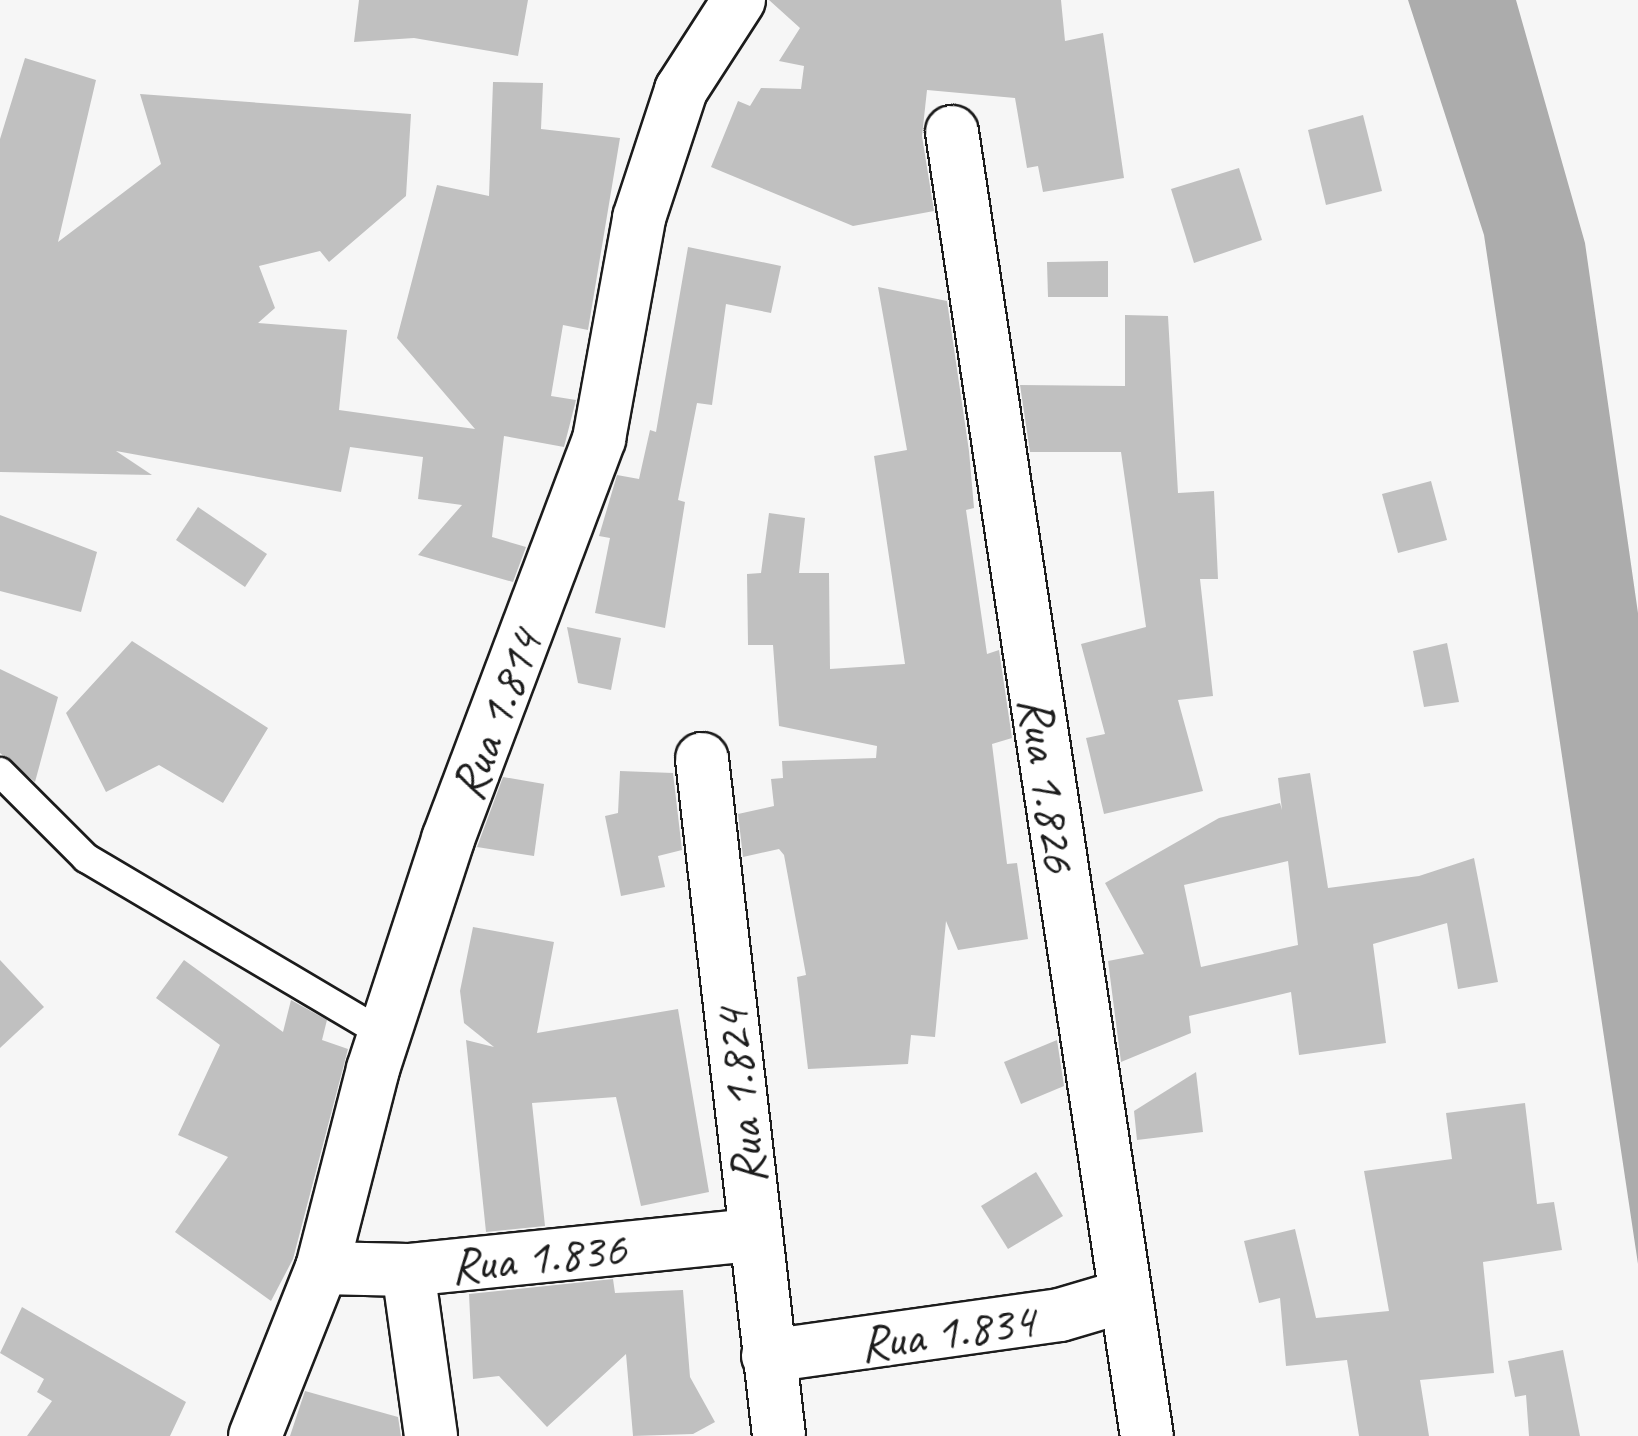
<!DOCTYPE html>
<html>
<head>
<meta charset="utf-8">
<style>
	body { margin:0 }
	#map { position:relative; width:1638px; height:1436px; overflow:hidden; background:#f6f6f6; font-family:Caveat,sans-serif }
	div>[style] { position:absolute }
	.water>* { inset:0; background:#acacac }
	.building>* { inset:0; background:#c0c0c0 }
	.roads { filter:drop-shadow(2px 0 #1c1c1c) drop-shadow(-2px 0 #1c1c1c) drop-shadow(0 2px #1c1c1c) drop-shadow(0 -2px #1c1c1c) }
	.service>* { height:28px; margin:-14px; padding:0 14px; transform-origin:14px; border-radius:14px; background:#fff }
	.minor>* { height:52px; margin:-26px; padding:0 26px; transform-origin:26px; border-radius:26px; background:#fff }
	span { translate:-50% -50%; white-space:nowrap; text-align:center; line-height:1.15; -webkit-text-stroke:9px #fff; paint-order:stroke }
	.street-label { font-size:50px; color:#1c1c1c }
</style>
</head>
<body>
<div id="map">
	<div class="water">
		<div style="clip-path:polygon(1408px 0,1516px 0,1585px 243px,1638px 613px,1638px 1264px,1484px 235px)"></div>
	</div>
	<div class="building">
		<div style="clip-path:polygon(359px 0,528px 0,518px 56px,414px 38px,354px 42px)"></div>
		<div style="clip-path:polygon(769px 0,1061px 0,1065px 41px,1103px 33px,1124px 178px,1043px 192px,1038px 166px,1027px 168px,1015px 98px,927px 90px,922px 136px,934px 211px,853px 226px,711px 167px,738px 101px,750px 106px,761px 88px,801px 89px,804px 66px,779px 61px,800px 28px)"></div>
		<div style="clip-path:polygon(25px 58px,96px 80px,58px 242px,161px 164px,140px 94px,411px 114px,406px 196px,329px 262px,320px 251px,259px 266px,275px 308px,258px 323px,347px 330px,339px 410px,475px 429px,397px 338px,437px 185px,489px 196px,493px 82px,543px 83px,541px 129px,620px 138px,588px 330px,563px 325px,551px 396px,576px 400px,564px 447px,504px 436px,492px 537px,526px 547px,513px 582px,418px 555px,462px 505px,418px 499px,423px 457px,350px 447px,341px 492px,116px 451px,152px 475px,0 472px,0 139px)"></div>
		<div style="clip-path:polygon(1363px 115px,1382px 191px,1326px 205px,1308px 130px)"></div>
		<div style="clip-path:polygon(1239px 168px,1262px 240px,1194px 263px,1171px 189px)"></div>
		<div style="clip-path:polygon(688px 247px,781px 266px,771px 313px,726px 304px,712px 405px,697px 403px,678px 500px,685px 502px,665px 628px,595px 613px,610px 538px,599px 536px,617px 475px,639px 479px,650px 430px,656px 432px)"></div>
		<div style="clip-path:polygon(1108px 261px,1108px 297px,1048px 297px,1047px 262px)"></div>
		<div style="clip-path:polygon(878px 287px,947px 301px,969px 451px,974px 508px,966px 510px,987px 654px,999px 650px,1012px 738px,992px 744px,1007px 864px,1017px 863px,1028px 939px,958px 950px,946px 921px,935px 1037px,911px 1035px,908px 1064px,808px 1069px,797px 977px,806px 975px,784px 855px,779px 849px,743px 857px,738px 814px,774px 806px,771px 779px,783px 778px,782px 761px,876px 758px,877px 746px,779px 726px,773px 645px,748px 645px,747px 574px,761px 573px,769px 513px,805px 518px,799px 573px,829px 573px,830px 669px,905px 664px,874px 456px,907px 450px)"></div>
		<div style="clip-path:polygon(1125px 315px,1168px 316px,1178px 493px,1214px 491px,1218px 579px,1200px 579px,1213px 696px,1178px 700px,1203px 791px,1104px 814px,1086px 738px,1105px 734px,1081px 644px,1146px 627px,1121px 452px,1030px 452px,1020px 385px,1125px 386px)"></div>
		<div style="clip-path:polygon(1431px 481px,1447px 540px,1398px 553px,1382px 494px)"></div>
		<div style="clip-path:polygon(198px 507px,267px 554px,245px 587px,176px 540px)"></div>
		<div style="clip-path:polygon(0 515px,97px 552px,81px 612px,0 591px)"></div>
		<div style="clip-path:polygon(567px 627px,621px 638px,611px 690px,578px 683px)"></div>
		<div style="clip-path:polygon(132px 641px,268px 728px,223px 803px,159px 765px,106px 792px,66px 713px)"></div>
		<div style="clip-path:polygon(1447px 643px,1459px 702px,1424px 707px,1413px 651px)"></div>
		<div style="clip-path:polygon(0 669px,58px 697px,35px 782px,0 753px)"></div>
		<div style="clip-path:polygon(620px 771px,673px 773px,682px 850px,658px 856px,665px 887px,621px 896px,605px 816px,618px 813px)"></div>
		<div style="clip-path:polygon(evenodd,1310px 773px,1328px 888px,1419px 876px,1474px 858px,1498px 982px,1458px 989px,1447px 923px,1373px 944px,1386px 1043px,1299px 1055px,1291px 992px,1189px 1016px,1191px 1033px,1121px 1062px,1108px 961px,1144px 954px,1105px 883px,1219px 818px,1280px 803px,1282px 810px,1278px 778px,1310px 773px,1288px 861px,1298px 945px,1201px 967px,1184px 885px,1288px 861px)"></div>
		<div style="clip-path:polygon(503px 777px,544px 784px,534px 856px,477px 847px)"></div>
		<div style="clip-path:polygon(473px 927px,554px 942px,537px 1033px,678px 1009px,709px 1192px,641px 1206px,616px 1097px,532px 1103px,545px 1226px,486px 1232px,466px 1040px,494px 1047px,464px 1023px,460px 991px)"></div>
		<div style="clip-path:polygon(0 960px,44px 1007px,0 1048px)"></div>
		<div style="clip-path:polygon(184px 960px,283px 1032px,291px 1000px,327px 1020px,322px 1040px,348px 1049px,293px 1259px,271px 1301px,175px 1232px,228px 1157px,178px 1135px,220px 1045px,156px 998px)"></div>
		<div style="clip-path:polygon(1057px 1040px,1064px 1086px,1021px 1104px,1004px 1062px)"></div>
		<div style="clip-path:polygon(1196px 1072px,1203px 1132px,1137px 1140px,1134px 1111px)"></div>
		<div style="clip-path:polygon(1525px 1103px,1537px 1204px,1554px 1202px,1562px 1250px,1483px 1262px,1494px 1373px,1420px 1380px,1429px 1436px,1359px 1436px,1347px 1360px,1286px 1366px,1280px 1298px,1259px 1303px,1244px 1241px,1295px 1229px,1316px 1318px,1389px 1311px,1364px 1171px,1452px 1159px,1446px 1113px)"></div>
		<div style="clip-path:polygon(1036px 1172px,1063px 1216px,1008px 1249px,981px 1206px)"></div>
		<div style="clip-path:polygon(613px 1279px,615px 1293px,683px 1290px,690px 1377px,715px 1422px,693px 1434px,633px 1436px,626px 1354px,547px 1427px,499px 1376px,473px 1379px,469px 1294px)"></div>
		<div style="clip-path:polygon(22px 1307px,186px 1402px,170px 1436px,27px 1436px,52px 1401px,37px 1392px,44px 1379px,0 1353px)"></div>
		<div style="clip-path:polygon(1563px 1350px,1580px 1436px,1529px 1436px,1526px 1395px,1515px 1397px,1508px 1361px)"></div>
		<div style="clip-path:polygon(305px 1391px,398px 1417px,401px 1436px,290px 1436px)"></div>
	</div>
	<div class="roads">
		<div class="service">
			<div style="left:0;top:772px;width:122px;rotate:45deg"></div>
			<div style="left:86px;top:858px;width:346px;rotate:30.6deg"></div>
		</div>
		<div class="minor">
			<div style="left:952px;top:132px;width:1318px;rotate:81.5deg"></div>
			<div style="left:702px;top:759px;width:681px;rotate:83.51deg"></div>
			<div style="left:322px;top:1268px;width:86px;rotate:1.3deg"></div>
			<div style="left:408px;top:1270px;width:349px;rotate:-5.8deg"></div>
			<div style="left:408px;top:1270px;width:168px;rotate:82.1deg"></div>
			<div style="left:768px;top:1356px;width:295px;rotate:-8deg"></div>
			<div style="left:1060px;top:1315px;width:67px;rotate:-16.5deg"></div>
			<div style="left:255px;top:1436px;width:181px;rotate:-68.3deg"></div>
			<div style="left:322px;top:1268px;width:205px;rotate:-75.6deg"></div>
			<div style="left:373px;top:1069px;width:242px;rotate:-71.9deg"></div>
			<div style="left:448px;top:839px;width:428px;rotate:-69.3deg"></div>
			<div style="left:599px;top:439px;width:225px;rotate:-79.7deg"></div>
			<div style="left:639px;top:218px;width:135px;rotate:-71.8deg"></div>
			<div style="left:681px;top:90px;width:107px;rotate:-57.2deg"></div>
		</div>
	</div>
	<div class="street-label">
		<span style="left:496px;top:715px;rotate:-69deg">Rua 1.814</span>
		<span style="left:1048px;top:784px;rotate:82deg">Rua 1.826</span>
		<span style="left:740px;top:1097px;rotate:-96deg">Rua 1.824</span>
		<span style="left:538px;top:1257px;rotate:-6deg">Rua 1.836</span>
		<span style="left:947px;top:1332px;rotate:-8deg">Rua 1.834</span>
	</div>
</div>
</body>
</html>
